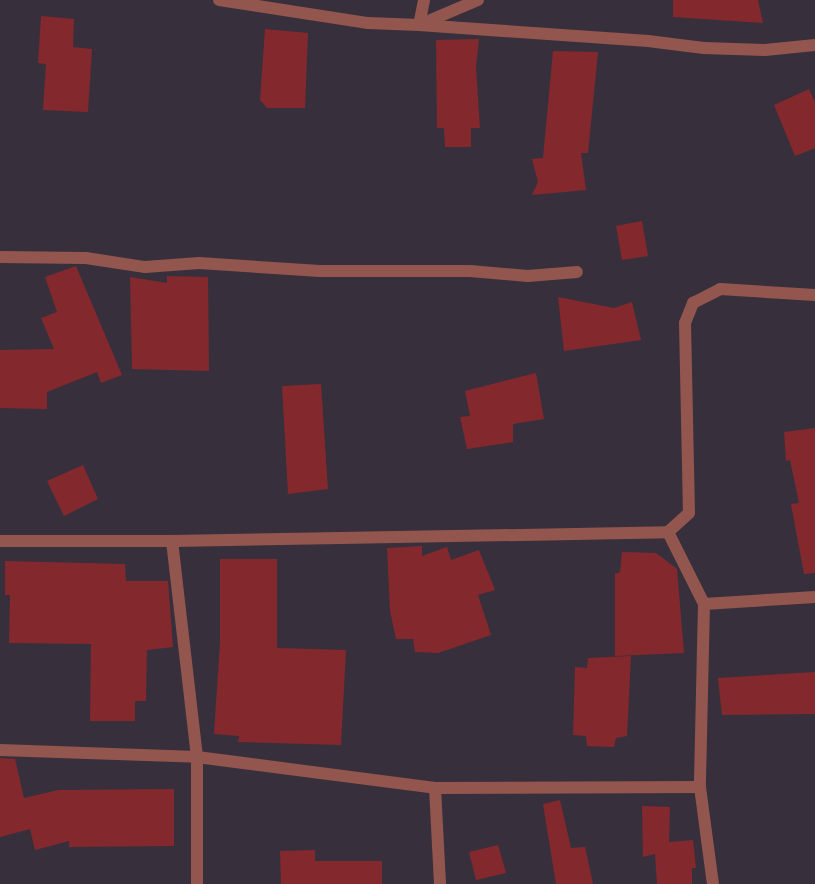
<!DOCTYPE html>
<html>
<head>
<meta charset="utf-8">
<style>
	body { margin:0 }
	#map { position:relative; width:815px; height:884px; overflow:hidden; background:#382f3d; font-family:Poppins,sans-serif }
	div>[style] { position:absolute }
	.building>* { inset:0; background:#83292d }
	.minor>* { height:12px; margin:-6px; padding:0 6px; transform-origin:6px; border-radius:6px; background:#93564e }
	span { translate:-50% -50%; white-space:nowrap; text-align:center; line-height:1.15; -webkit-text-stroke:4px #382f3d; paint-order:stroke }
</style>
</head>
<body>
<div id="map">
	<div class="building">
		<div style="clip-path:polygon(673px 0,758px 0,763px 23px,673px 17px)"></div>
		<div style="clip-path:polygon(41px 16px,74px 19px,73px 47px,92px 49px,88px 112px,43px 110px,46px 64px,38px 63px)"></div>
		<div style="clip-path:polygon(265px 29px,308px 33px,305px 108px,267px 108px,260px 100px)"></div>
		<div style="clip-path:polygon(479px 39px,476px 67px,480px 128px,471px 128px,471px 147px,445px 147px,444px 128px,437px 128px,436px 40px)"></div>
		<div style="clip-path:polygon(553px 51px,598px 52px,588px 153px,581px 153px,586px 190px,532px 195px,538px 182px,532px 159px,543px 158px)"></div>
		<div style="clip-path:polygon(809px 89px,815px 102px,815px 148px,795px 156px,774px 105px)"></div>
		<div style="clip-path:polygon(642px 221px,648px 256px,622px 260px,616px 226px)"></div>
		<div style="clip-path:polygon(76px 266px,122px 375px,101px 383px,97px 372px,47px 392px,47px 409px,0 408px,0 350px,54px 349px,41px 318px,57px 312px,45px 277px)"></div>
		<div style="clip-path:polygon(167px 276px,208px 277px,209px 371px,132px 369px,130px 277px,167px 283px)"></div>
		<div style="clip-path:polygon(558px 297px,614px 308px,632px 302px,641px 340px,564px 351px)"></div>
		<div style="clip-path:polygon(536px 373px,544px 419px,513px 424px,513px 442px,467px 449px,460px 417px,470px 416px,465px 391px)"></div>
		<div style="clip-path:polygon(321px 384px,328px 489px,288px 494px,282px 386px)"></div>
		<div style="clip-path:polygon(815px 428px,815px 573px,804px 574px,791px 504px,799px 503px,790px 460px,786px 461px,784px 432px)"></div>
		<div style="clip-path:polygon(83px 465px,98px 499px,64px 516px,47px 481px)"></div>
		<div style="clip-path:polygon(422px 546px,422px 556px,447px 547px,451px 560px,479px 550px,495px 590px,478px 595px,491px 635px,438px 653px,415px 652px,413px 639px,396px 639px,390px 611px,387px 548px)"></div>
		<div style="clip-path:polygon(622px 552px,656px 553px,677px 569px,684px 653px,615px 656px,615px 574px,620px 572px)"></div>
		<div style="clip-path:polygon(220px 559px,277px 559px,277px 648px,346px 650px,341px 745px,238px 742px,239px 736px,214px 734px,220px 642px)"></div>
		<div style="clip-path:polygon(5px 561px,125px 564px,126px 581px,168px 581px,173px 647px,147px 650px,146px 701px,135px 701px,135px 721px,90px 721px,91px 644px,9px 643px,10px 595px,5px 595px)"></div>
		<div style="clip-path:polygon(631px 656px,627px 736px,616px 738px,614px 747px,587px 746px,586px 736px,573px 735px,575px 667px,587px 668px,588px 658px)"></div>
		<div style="clip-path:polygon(815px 672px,815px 714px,722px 715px,718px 678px)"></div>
		<div style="clip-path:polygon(0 758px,15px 759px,24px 798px,59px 790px,174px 789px,174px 846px,69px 847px,69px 841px,35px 850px,30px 829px,0 837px)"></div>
		<div style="clip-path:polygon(560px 800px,571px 848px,585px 847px,593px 884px,556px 884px,543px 804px)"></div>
		<div style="clip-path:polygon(642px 806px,670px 807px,669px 842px,693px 840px,696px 868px,692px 868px,692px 884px,657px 884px,655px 854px,643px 857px)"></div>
		<div style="clip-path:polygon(498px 845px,506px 873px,476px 880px,469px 852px)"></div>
		<div style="clip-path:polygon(315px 850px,315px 861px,382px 861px,382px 884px,281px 884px,280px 851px)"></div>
	</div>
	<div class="minor">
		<div style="left:219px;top:0;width:151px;rotate:8.8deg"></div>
		<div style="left:368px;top:23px;width:51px;rotate:2.2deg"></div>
		<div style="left:419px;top:25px;width:64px;rotate:-23deg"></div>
		<div style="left:424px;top:0;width:25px;rotate:101deg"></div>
		<div style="left:419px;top:25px;width:230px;rotate:4deg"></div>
		<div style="left:648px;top:41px;width:56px;rotate:7.1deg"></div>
		<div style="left:704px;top:48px;width:61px;rotate:1.9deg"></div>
		<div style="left:765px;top:50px;width:50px;rotate:-5.7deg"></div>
		<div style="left:0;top:257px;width:86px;rotate:0.7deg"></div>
		<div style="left:86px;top:258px;width:60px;rotate:8.7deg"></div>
		<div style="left:145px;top:267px;width:54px;rotate:-4.2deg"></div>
		<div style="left:199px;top:263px;width:121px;rotate:3.8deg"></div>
		<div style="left:320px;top:271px;width:150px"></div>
		<div style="left:470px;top:271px;width:58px;rotate:4.9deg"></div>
		<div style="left:528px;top:276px;width:49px;rotate:-4.7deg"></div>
		<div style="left:668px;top:532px;width:80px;rotate:63.4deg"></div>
		<div style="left:704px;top:604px;width:183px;rotate:91.3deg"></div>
		<div style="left:700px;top:787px;width:98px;rotate:82.4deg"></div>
		<div style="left:0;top:541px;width:172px"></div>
		<div style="left:172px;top:541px;width:496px;rotate:-1deg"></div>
		<div style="left:668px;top:532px;width:28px;rotate:-42deg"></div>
		<div style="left:689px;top:513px;width:190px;rotate:-91.2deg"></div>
		<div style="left:685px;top:323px;width:22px;rotate:-68deg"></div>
		<div style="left:693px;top:303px;width:30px;rotate:-27deg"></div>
		<div style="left:720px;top:289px;width:95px;rotate:3.6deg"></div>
		<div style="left:172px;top:541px;width:217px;rotate:83.4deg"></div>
		<div style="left:197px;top:757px;width:127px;rotate:90deg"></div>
		<div style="left:704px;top:604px;width:111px;rotate:-3.6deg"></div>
		<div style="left:0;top:750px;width:197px;rotate:2deg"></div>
		<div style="left:197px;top:757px;width:240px;rotate:7.4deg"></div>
		<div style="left:435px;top:788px;width:265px;rotate:-0.2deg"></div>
		<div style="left:435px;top:788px;width:96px;rotate:87deg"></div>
	</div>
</div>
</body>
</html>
